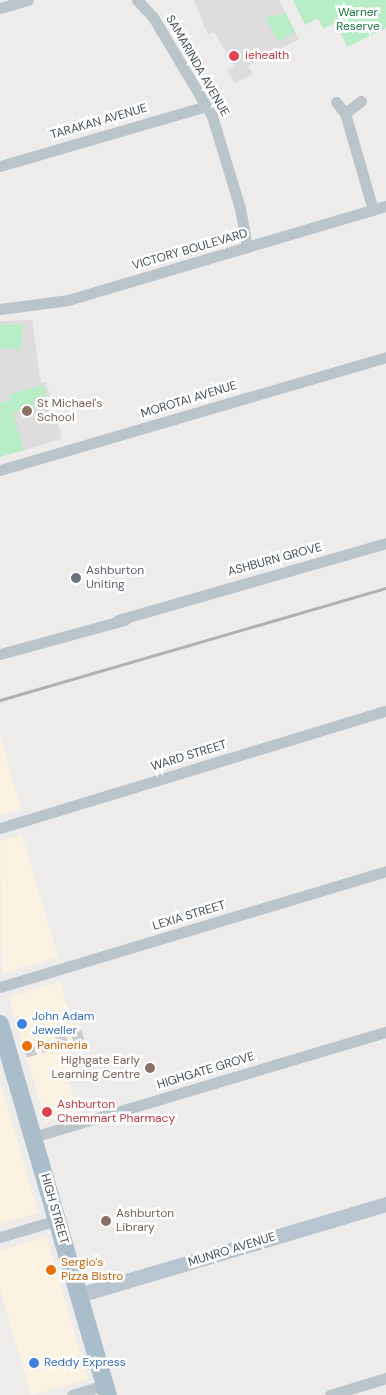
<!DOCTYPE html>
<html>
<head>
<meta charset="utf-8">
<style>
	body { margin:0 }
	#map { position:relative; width:386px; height:1395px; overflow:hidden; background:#eeebeb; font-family:"DM Sans",sans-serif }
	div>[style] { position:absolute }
	.commercial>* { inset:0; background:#fbf2e2 }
	.education>* { inset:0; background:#dfdcdd }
	.green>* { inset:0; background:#b8edc8 }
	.street-tunnel>* { height:11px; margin-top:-5.5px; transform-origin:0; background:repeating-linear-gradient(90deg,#ccccce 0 11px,transparent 0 16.5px) }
	.street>* { height:11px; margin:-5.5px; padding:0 5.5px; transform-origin:5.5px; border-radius:5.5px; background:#b9c4cb }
	.secondary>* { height:15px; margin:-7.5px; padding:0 7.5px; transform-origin:7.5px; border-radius:7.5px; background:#b8c5d0 }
	.primary>* { height:18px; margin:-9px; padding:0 9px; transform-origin:9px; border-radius:9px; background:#aabdcb }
	.rail>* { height:3px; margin:-1.5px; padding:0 1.5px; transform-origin:1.5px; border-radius:1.5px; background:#adb1b6 }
	.dots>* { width:14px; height:14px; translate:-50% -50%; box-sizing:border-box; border:2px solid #fff; border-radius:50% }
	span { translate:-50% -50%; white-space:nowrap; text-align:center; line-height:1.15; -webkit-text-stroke:5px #fff; paint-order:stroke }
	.park-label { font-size:12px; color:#17773f }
	.health-label { font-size:12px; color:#be3a42 }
	.left { translate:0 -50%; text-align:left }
	.street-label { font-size:12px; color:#445058 }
	.education-label { font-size:12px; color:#785e54 }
	.right { translate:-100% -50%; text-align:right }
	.worship-label { font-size:12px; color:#5b616d }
	.shop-label { font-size:12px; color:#366cbe }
	.food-label { font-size:12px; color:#c56008 }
</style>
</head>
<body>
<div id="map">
	<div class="commercial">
		<div style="clip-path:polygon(0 736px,21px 809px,0 815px)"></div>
		<div style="clip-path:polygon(22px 835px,58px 957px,2px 974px,0 842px)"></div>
		<div style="clip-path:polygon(60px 982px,78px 1044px,66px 1048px,72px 1071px,66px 1073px,78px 1112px,46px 1122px,9px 997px)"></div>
		<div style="clip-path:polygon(0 1081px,38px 1213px,0 1224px)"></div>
		<div style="clip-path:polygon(46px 1236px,88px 1379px,31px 1395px,0 1289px,0 1251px)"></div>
	</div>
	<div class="education">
		<div style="clip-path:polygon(194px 0,279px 0,299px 39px,248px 66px,253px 74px,235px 83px,227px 70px,234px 65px,214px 32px,208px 35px)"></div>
		<div style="clip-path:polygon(32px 320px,41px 383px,46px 382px,62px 439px,0 457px,0 321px)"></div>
	</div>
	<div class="green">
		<div style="clip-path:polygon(293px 0,386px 0,386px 28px,347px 47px,336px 22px,323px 29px,318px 18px,305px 25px)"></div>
		<div style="clip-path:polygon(286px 13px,295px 32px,278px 42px,265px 17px)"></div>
		<div style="clip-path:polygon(0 324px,23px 325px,21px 350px,0 348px)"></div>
		<div style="clip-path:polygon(44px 384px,48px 403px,13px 413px,24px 450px,0 457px,0 403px,10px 400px,9px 395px)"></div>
	</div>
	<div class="street-tunnel">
		<div style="left:25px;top:1052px;width:63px;rotate:-16.7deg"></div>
	</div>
	<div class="street">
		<div style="left:137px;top:0;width:23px;rotate:47deg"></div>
		<div style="left:153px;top:17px;width:115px;rotate:59.2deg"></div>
		<div style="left:212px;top:116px;width:96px;rotate:73.1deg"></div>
		<div style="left:240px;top:208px;width:40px;rotate:80deg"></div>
		<div style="left:0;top:8px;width:29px;rotate:-16deg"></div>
		<div style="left:361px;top:101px;width:20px;rotate:143deg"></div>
		<div style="left:345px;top:113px;width:101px;rotate:73.9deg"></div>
		<div style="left:336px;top:102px;width:14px;rotate:51deg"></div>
		<div style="left:0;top:166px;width:215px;rotate:-16.2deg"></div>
		<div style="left:0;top:309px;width:69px;rotate:-7.5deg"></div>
		<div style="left:68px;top:300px;width:332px;rotate:-16.5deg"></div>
		<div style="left:0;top:470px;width:402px;rotate:-16.3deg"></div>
		<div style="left:118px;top:620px;width:279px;rotate:-16deg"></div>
		<div style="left:0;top:654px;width:129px;rotate:-15.3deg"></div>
		<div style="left:0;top:828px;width:403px;rotate:-16.9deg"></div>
		<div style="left:0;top:987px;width:403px;rotate:-16.7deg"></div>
		<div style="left:33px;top:1137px;width:368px;rotate:-16.6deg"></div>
		<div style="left:0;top:1237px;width:59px;rotate:-16.6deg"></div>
		<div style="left:72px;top:1395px;width:34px;rotate:-17deg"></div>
		<div style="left:330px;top:1395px;width:59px;rotate:-16.9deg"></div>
	</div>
	<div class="secondary">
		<div style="left:79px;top:1295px;width:320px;rotate:-16.5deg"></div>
	</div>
	<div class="primary">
		<div style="left:0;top:1024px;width:386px;rotate:73.8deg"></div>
	</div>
	<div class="rail">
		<div style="left:0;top:700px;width:402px;rotate:-16.2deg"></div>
	</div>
	<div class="dots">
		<div style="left:234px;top:56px;background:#e0444e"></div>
		<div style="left:27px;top:411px;background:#8d6e63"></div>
		<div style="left:76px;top:578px;background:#6b7280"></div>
		<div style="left:22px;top:1024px;background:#3f7fe0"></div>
		<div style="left:27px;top:1046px;background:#e8710a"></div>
		<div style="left:150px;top:1068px;background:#8d6e63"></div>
		<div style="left:47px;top:1112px;background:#e0444e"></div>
		<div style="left:106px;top:1221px;background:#8d6e63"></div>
		<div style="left:51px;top:1270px;background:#e8710a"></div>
		<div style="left:34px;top:1363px;background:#3f7fe0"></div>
	</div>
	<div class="park-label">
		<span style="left:358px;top:20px">Warner<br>Reserve</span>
	</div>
	<div class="health-label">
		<span class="left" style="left:245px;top:56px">iehealth</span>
		<span class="left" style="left:57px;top:1112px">Ashburton<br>Chemmart Pharmacy</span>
	</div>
	<div class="street-label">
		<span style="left:197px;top:66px;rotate:60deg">SAMARINDA AVENUE</span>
		<span style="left:99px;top:122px;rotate:-16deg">TARAKAN AVENUE</span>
		<span style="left:190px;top:250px;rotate:-16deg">VICTORY BOULEVARD</span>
		<span style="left:189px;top:400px;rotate:-17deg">MOROTAI AVENUE</span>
		<span style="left:275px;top:560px;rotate:-15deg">ASHBURN GROVE</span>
		<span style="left:189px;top:756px;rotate:-17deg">WARD STREET</span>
		<span style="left:189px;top:916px;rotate:-17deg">LEXIA STREET</span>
		<span style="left:206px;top:1071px;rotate:-17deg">HIGHGATE GROVE</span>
		<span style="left:54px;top:1209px;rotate:74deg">HIGH STREET</span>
		<span style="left:232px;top:1250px;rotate:-17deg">MUNRO AVENUE</span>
	</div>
	<div class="education-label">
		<span class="left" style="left:37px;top:411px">St Michael's<br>School</span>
		<span class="right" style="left:140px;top:1068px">Highgate Early<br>Learning Centre</span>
		<span class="left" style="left:116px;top:1221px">Ashburton<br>Library</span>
	</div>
	<div class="worship-label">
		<span class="left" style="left:86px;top:578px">Ashburton<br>Uniting</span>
	</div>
	<div class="shop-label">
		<span class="left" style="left:32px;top:1024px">John Adam<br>Jeweller</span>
		<span class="left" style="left:44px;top:1363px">Reddy Express</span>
	</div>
	<div class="food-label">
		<span class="left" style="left:37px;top:1046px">Panineria</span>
		<span class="left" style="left:61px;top:1270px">Sergio's<br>Pizza Bistro</span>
	</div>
</div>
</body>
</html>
